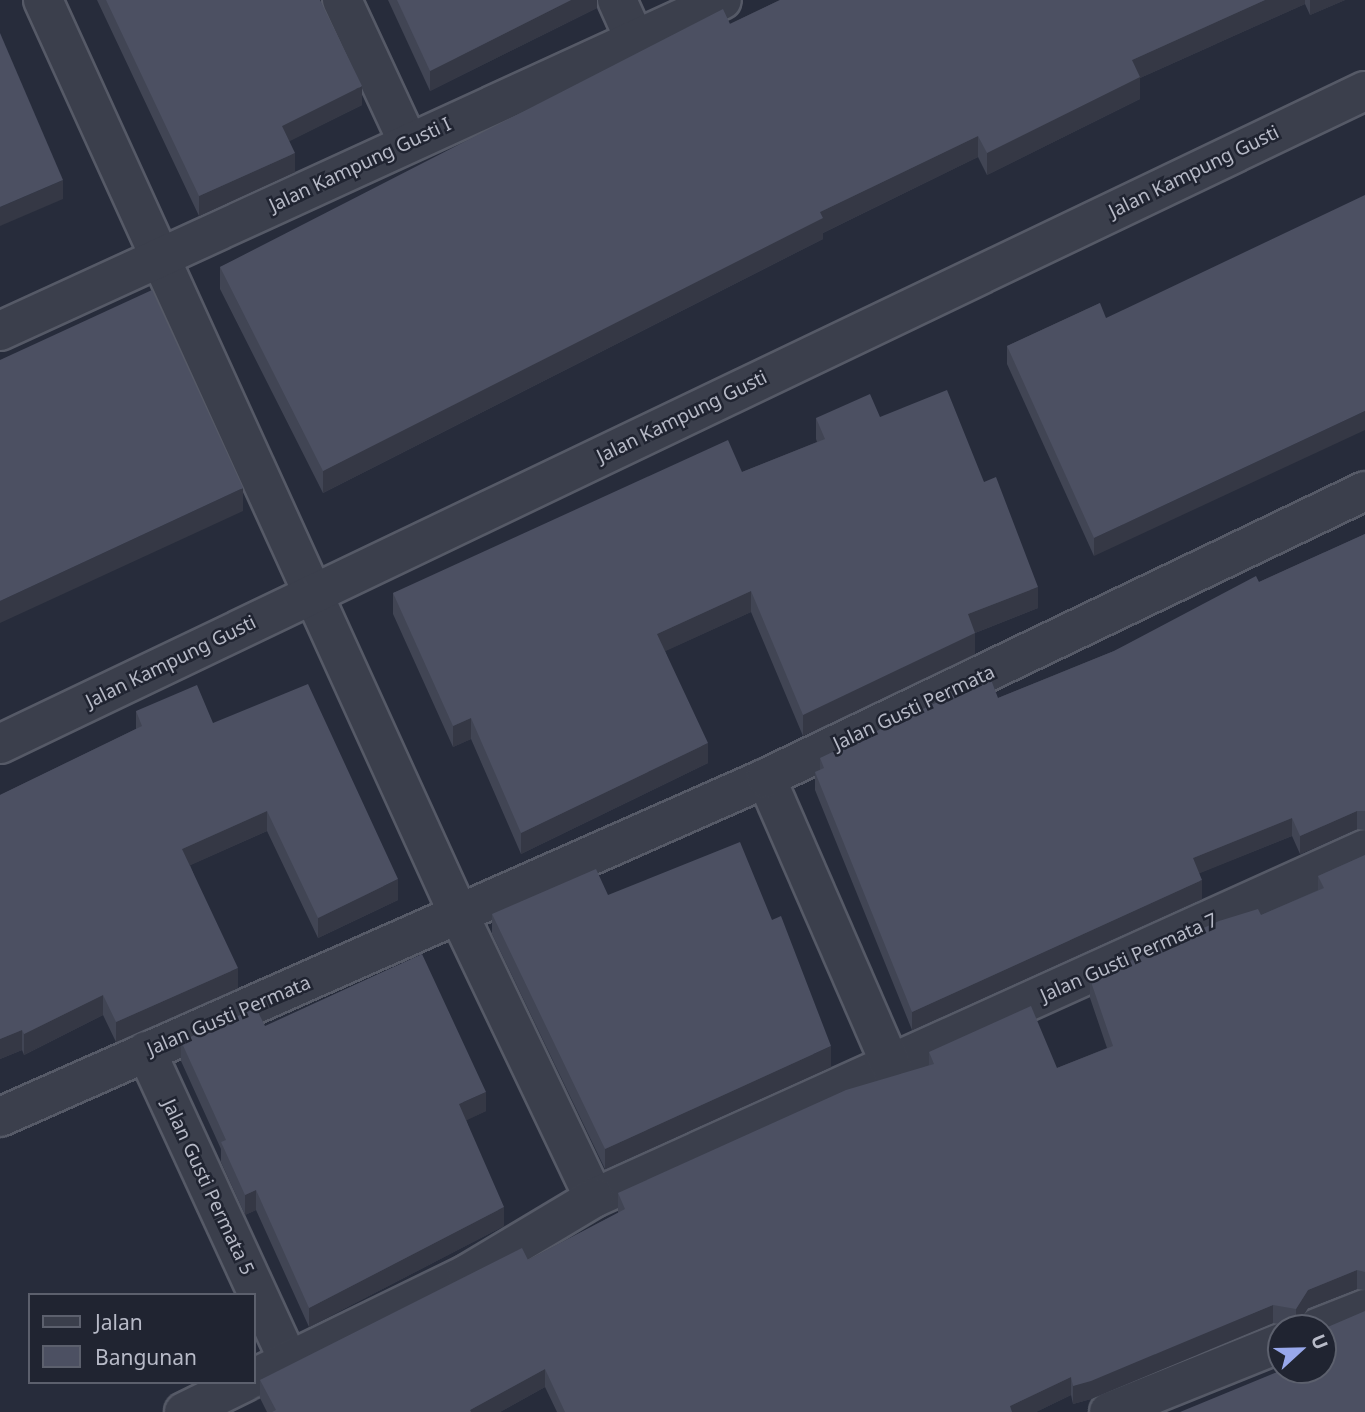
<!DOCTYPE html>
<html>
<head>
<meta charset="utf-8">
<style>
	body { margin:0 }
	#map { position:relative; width:1365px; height:1412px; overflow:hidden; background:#272c3b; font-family:"Noto Sans",sans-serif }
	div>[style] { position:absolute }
	.roads { filter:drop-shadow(2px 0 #565a67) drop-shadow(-2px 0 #565a67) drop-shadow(0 2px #565a67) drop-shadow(0 -2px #565a67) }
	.minor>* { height:38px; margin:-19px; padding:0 19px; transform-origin:19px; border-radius:19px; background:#3b3f4c }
	.wall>* { inset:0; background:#414554 }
	.shaded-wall>* { inset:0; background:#353845 }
	.building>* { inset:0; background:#4c5062 }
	span { translate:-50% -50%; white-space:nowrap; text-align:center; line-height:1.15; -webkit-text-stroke:5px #202431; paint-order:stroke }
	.street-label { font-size:19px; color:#b7bac7 }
	.legend { position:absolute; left:28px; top:1293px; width:228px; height:91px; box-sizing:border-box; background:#202431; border:2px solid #5c606d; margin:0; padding:9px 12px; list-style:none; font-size:21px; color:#b7bac7 }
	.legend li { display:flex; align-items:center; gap:14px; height:35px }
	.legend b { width:35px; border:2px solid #5c606d }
	.north { position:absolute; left:1267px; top:1314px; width:70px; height:70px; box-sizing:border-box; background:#202431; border:2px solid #5c606d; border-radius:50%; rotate:68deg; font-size:19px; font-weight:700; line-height:28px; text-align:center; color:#b7bac7 }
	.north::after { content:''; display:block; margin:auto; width:24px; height:32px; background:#98a8eb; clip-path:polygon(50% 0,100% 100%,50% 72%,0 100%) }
</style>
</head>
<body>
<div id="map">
	<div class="roads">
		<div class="minor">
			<div style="left:43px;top:0;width:1007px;rotate:65.55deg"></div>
			<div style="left:460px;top:917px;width:311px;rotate:64.5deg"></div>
			<div style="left:594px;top:1198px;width:846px;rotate:-24.35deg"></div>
			<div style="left:342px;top:0;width:157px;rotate:65.1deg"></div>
			<div style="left:617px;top:0;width:44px;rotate:65.8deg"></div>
			<div style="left:0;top:331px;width:794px;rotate:-24.63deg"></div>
			<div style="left:0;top:744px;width:1513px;rotate:-25.57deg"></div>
			<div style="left:766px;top:778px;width:313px;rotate:66.5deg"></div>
			<div style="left:146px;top:1051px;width:340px;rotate:65.3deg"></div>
			<div style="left:0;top:1117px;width:838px;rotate:-23.87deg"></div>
			<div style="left:766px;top:778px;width:664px;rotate:-25.6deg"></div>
			<div style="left:1317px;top:1328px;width:52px;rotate:-21.6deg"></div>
			<div style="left:254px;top:1378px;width:237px;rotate:-26deg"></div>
			<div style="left:467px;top:1274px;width:148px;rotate:-30.9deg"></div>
			<div style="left:184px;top:1412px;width:68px;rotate:-26.2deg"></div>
			<div style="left:1109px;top:1412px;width:185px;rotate:-21.9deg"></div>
		</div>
	</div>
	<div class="wall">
		<div style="clip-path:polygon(97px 0,320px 0,362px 105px,289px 141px,295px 172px,199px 216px)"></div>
		<div style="clip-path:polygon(388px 0,597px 0,597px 8px,430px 91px)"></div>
		<div style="clip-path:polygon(780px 0,1345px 0,1310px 15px,1305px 4px,1140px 78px,1140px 99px,987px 175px,978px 157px,823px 233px,823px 239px,323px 493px,220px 289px,220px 267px)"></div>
		<div style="clip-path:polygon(1100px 303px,1094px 556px,1007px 364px,1007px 346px)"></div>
		<div style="clip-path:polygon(880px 417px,984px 482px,1038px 608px,975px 633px,975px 654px,803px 736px,751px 612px,665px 651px,708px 763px,521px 854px,471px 739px,453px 747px,393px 614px,393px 593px,742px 472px,817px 442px,816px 439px,816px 418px)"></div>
		<div style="clip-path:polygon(1365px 534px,1365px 830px,1357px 829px,1300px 854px,1292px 836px,1199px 873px,1202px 899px,912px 1030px,815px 790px,815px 772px,820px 770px,820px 758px,998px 698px,1114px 651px,1259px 582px)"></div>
		<div style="clip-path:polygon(136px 711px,213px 723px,398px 900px,318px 938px,267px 831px,190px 865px,238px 988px,116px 1042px,103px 1015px,24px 1055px,22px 1050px,0 1059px,0 795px,136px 729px)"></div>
		<div style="clip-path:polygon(1365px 855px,1365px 1290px,1357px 1289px,1308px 1308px,1296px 1327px,1273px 1323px,1091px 1399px,1073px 1404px,1071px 1395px,1036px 1412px,557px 1412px,545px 1387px,500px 1412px,267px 1412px,260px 1398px,260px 1380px,528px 1260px,618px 1213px,618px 1193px,929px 1065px,929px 1052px,1057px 1068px,1107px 1048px,1090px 998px,1090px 979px,1261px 915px,1318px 890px,1318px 876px)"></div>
		<div style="clip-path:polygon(608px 895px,831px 1067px,605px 1169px,492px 934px,492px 914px)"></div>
		<div style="clip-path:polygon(265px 1026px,486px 1111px,466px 1120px,504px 1226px,309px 1327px,256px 1210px,245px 1215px,221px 1162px,221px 1149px,181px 1061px,181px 1041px)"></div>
	</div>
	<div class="shaded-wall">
		<div style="clip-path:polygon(571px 0,597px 0,597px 8px,430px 91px,430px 71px)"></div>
		<div style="clip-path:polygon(1265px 0,1305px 0,1305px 4px,1140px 78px,1140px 99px,987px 175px,987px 153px,1132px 60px)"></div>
		<div style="clip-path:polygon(1310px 0,1345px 0,1310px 15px)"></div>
		<div style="clip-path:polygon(362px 86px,362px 105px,282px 145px,282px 126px)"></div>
		<div style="clip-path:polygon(978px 136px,978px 157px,823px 233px,823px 239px,323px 493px,323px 471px,820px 212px)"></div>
		<div style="clip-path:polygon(295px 153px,295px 172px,199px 216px,199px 196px)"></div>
		<div style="clip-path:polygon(63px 180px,63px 199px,0 226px,0 207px)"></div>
		<div style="clip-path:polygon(1365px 411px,1365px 430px,1094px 556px,1094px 538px)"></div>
		<div style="clip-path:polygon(243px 488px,243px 511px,0 623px,0 601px)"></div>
		<div style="clip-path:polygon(1038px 587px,1038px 608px,975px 633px,975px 654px,803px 736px,803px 715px,968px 614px)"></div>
		<div style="clip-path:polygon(751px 591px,751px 612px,657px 655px,657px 634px)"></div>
		<div style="clip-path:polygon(471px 718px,471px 739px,453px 747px,453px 726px)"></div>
		<div style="clip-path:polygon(708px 743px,708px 763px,521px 854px,521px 833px)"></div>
		<div style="clip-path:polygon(267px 811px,267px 831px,182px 869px,182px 849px)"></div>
		<div style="clip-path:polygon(1357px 811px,1357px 829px,1300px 854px,1300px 836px)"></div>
		<div style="clip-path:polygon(1292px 818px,1292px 836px,1193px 876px,1193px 858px)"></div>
		<div style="clip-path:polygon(398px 879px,398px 900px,318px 938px,318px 918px)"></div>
		<div style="clip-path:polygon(1202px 880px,1202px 899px,912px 1030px,912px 1012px)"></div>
		<div style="clip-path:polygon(238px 968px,238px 988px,116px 1042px,116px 1022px)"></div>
		<div style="clip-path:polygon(103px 995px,103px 1015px,24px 1055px,24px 1034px)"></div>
		<div style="clip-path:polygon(22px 1030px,22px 1050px,0 1059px,0 1039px)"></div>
		<div style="clip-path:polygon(831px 1046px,831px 1067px,605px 1169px,605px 1149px)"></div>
		<div style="clip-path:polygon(486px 1092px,486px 1111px,459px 1124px,459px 1104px)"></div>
		<div style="clip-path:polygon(256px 1190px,256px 1210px,245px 1215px,245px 1195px)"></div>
		<div style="clip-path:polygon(504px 1207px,504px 1226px,309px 1327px,309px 1308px)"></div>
		<div style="clip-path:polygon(1357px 1270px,1357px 1289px,1308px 1308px,1296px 1327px,1296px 1309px,1308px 1290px)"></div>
		<div style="clip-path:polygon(1273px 1305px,1273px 1323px,1091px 1399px,1073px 1404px,1073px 1386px)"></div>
		<div style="clip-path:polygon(545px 1369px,545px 1387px,500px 1412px,470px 1412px,470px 1410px)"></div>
		<div style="clip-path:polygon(1071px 1377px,1071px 1395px,1036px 1412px,1010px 1412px,1010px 1406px)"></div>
	</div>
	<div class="building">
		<div style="clip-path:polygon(106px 0,320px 0,362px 86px,282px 126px,295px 153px,199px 196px)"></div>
		<div style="clip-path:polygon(397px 0,571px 0,430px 71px)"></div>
		<div style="clip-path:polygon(780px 0,1265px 0,1132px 60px,1140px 77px,987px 153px,978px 136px,820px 212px,823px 218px,323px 471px,220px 267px,723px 9px,730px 24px)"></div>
		<div style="clip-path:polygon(0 33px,63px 180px,0 207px)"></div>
		<div style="clip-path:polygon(1365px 195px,1365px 411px,1094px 538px,1007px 346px,1100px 303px,1106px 318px)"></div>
		<div style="clip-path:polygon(152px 290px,243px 488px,0 601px,0 360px)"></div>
		<div style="clip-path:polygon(947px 390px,984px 482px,996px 477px,1038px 587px,968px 614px,975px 633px,803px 715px,751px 591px,657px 634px,708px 743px,521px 833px,471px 718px,453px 726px,393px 593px,728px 440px,742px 472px,825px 439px,816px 418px,870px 394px,880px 417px)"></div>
		<div style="clip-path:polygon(1365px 534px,1365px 811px,1357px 811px,1300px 836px,1292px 818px,1193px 858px,1202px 880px,912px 1012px,815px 772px,824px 768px,820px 758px,990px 677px,998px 698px,1114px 651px,1256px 576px,1259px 582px)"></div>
		<div style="clip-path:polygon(308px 684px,398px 879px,318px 918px,267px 811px,182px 849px,238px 968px,116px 1022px,103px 995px,24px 1034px,22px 1030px,0 1039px,0 795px,142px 726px,136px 711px,197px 685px,213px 723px)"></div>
		<div style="clip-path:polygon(740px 842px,772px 920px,781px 916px,831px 1046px,605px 1149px,492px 914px,596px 869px,608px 895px)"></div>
		<div style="clip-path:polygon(1365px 855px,1365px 1272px,1357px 1270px,1308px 1290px,1296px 1309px,1273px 1305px,1091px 1381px,1073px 1386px,1071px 1377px,1010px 1406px,1012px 1412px,565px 1412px,545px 1369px,470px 1410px,471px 1412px,272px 1412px,276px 1410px,260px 1380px,522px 1248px,528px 1260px,625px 1209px,618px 1193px,846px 1090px,934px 1064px,929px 1052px,1031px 1006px,1057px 1068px,1113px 1046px,1090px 979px,1219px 921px,1258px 909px,1261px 915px,1324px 888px,1318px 876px)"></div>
		<div style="clip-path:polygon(422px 954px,486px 1092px,459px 1104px,504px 1207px,309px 1308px,256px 1190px,245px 1195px,221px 1142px,226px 1140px,181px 1041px,256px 1008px,265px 1026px)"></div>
		<div style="clip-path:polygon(1365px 1311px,1365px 1412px,1180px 1412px,1282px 1370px,1323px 1370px,1323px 1353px,1325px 1353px,1323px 1348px,1323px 1329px)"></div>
	</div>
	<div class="street-label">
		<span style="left:360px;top:165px;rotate:-25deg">Jalan Kampung Gusti I</span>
		<span style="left:1194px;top:172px;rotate:-26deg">Jalan Kampung Gusti</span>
		<span style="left:682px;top:417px;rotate:-26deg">Jalan Kampung Gusti</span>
		<span style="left:171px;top:662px;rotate:-26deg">Jalan Kampung Gusti</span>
		<span style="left:914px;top:708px;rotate:-25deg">Jalan Gusti Permata</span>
		<span style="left:1129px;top:958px;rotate:-24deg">Jalan Gusti Permata 7</span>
		<span style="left:229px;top:1016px;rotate:-23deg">Jalan Gusti Permata</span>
		<span style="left:208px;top:1187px;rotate:65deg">Jalan Gusti Permata 5</span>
	</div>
	<ul class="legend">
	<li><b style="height:9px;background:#3b3f4c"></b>Jalan</li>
	<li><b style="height:19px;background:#4c5062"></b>Bangunan</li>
	</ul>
	<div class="north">U</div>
</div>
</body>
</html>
